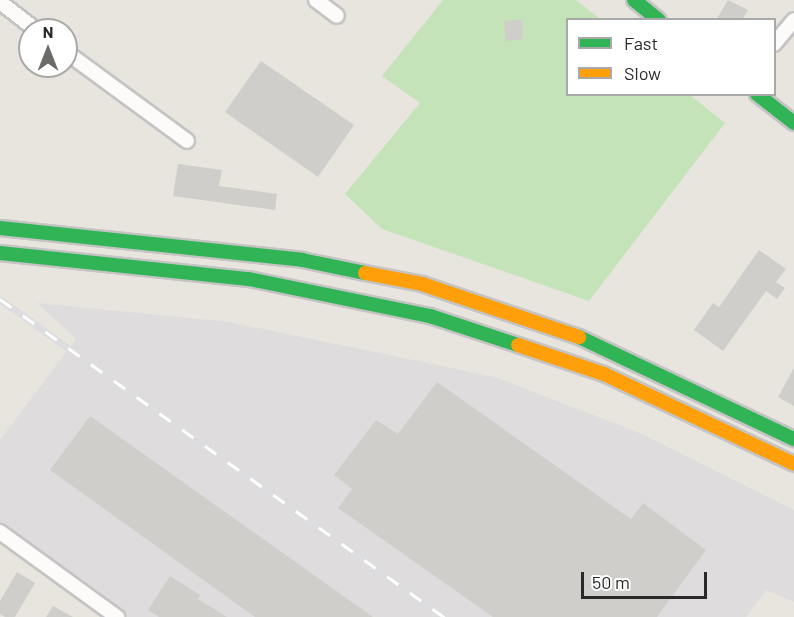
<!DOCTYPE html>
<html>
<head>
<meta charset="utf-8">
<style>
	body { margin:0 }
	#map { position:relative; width:794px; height:617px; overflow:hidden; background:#e8e5de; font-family:Barlow,sans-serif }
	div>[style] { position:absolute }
	.industrial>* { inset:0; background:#dfdcdd }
	.green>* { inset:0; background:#c5e3b8 }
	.building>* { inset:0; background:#d0ceca }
	.roads { filter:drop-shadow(2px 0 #c5c4c4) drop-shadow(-2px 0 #c5c4c4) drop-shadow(0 2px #c5c4c4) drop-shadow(0 -2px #c5c4c4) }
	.street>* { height:14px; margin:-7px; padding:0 7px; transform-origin:7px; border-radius:7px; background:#fcfbfa }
	.fast>* { height:14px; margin:-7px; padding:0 7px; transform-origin:7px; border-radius:7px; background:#30b455 }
	.slow>* { height:14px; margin:-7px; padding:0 7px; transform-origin:7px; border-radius:7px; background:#ff9f0a }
	.rail>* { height:7px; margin-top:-3.5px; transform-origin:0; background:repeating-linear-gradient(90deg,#fff 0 14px,#dddcde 0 28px); box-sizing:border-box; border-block:2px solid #dddcde }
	span { translate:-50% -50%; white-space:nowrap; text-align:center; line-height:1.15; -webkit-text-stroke:6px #fff; paint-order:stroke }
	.legend { position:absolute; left:566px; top:18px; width:210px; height:78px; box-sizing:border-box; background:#fff; border:2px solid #a9a9a9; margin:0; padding:8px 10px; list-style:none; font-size:18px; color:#292929 }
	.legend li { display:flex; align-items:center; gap:12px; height:30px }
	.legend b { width:30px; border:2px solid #a9a9a9 }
	.north { position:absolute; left:18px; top:18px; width:60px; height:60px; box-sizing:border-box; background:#fff; border:2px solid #a9a9a9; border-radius:50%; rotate:0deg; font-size:16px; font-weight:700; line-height:24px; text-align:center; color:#292929 }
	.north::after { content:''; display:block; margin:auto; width:21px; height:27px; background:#6c6b68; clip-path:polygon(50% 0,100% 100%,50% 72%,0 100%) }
	.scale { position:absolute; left:581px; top:572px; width:126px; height:27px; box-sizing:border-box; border:3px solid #292929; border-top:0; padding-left:8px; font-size:18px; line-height:21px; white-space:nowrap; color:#292929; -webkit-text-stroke:4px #fff; paint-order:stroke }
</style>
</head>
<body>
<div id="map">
	<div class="industrial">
		<div style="clip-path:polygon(37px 303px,230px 322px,495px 377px,642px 434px,794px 510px,794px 602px,766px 590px,746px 617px,128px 617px,0 525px,0 440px,76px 339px)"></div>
	</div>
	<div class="green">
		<div style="clip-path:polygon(443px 0,576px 0,600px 19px,568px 20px,568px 94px,690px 95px,725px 123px,589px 301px,382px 229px,345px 194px,420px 103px,382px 76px)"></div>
	</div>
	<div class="building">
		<div style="clip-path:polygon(728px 0,748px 10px,742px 20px,716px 20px)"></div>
		<div style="clip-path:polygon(522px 19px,523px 39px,506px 41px,504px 21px)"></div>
		<div style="clip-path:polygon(261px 61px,354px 125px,318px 177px,225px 112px)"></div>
		<div style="clip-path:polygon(178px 164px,222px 170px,219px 186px,277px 194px,275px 210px,173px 196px)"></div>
		<div style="clip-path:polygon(759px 250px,786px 269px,776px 282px,785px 288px,777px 299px,766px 291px,723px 351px,694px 330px,713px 303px,719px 307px)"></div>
		<div style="clip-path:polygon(794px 368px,794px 406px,778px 397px)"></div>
		<div style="clip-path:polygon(437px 382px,631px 519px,643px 503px,706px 550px,657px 617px,493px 617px,338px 508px,352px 489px,334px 475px,376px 420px,398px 434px)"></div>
		<div style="clip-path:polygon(90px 416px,373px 617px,255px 617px,50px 470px)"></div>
		<div style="clip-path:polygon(17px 572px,35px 583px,15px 617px,5px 617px,0 614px,0 601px)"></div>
		<div style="clip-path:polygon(170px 576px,200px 595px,198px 599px,227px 617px,159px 617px,148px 610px)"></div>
		<div style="clip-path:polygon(53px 606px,73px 617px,46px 617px)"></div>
	</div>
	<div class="roads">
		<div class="street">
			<div style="left:316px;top:0;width:26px;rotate:37deg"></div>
			<div style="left:0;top:2px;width:46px;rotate:37.9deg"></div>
			<div style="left:774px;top:44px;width:31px;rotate:-50deg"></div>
			<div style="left:66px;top:52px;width:150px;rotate:36.3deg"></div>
			<div style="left:0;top:532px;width:145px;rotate:36deg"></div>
		</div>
		<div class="fast">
			<div style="left:634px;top:0;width:32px;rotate:39deg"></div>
			<div style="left:757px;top:94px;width:47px;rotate:38.1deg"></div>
			<div style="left:0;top:228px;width:304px;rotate:6deg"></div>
			<div style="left:302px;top:260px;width:64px;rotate:11.7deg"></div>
			<div style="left:0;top:253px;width:250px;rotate:6deg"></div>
			<div style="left:249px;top:279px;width:185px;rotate:11.6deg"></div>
			<div style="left:430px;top:316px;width:93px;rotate:18.2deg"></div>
			<div style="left:579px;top:337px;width:238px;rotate:25.4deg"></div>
		</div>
		<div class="slow">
			<div style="left:365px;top:273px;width:58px;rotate:10.9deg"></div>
			<div style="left:422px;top:284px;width:166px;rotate:18.7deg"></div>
			<div style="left:518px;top:345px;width:91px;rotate:18.6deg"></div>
			<div style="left:604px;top:374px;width:210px;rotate:25.3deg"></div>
		</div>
	</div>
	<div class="rail">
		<div style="left:0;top:299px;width:546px;rotate:35.61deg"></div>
	</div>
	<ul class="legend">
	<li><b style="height:8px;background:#30b455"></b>Fast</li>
	<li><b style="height:8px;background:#ff9f0a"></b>Slow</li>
	</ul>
	<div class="north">N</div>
	<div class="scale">50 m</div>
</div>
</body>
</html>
